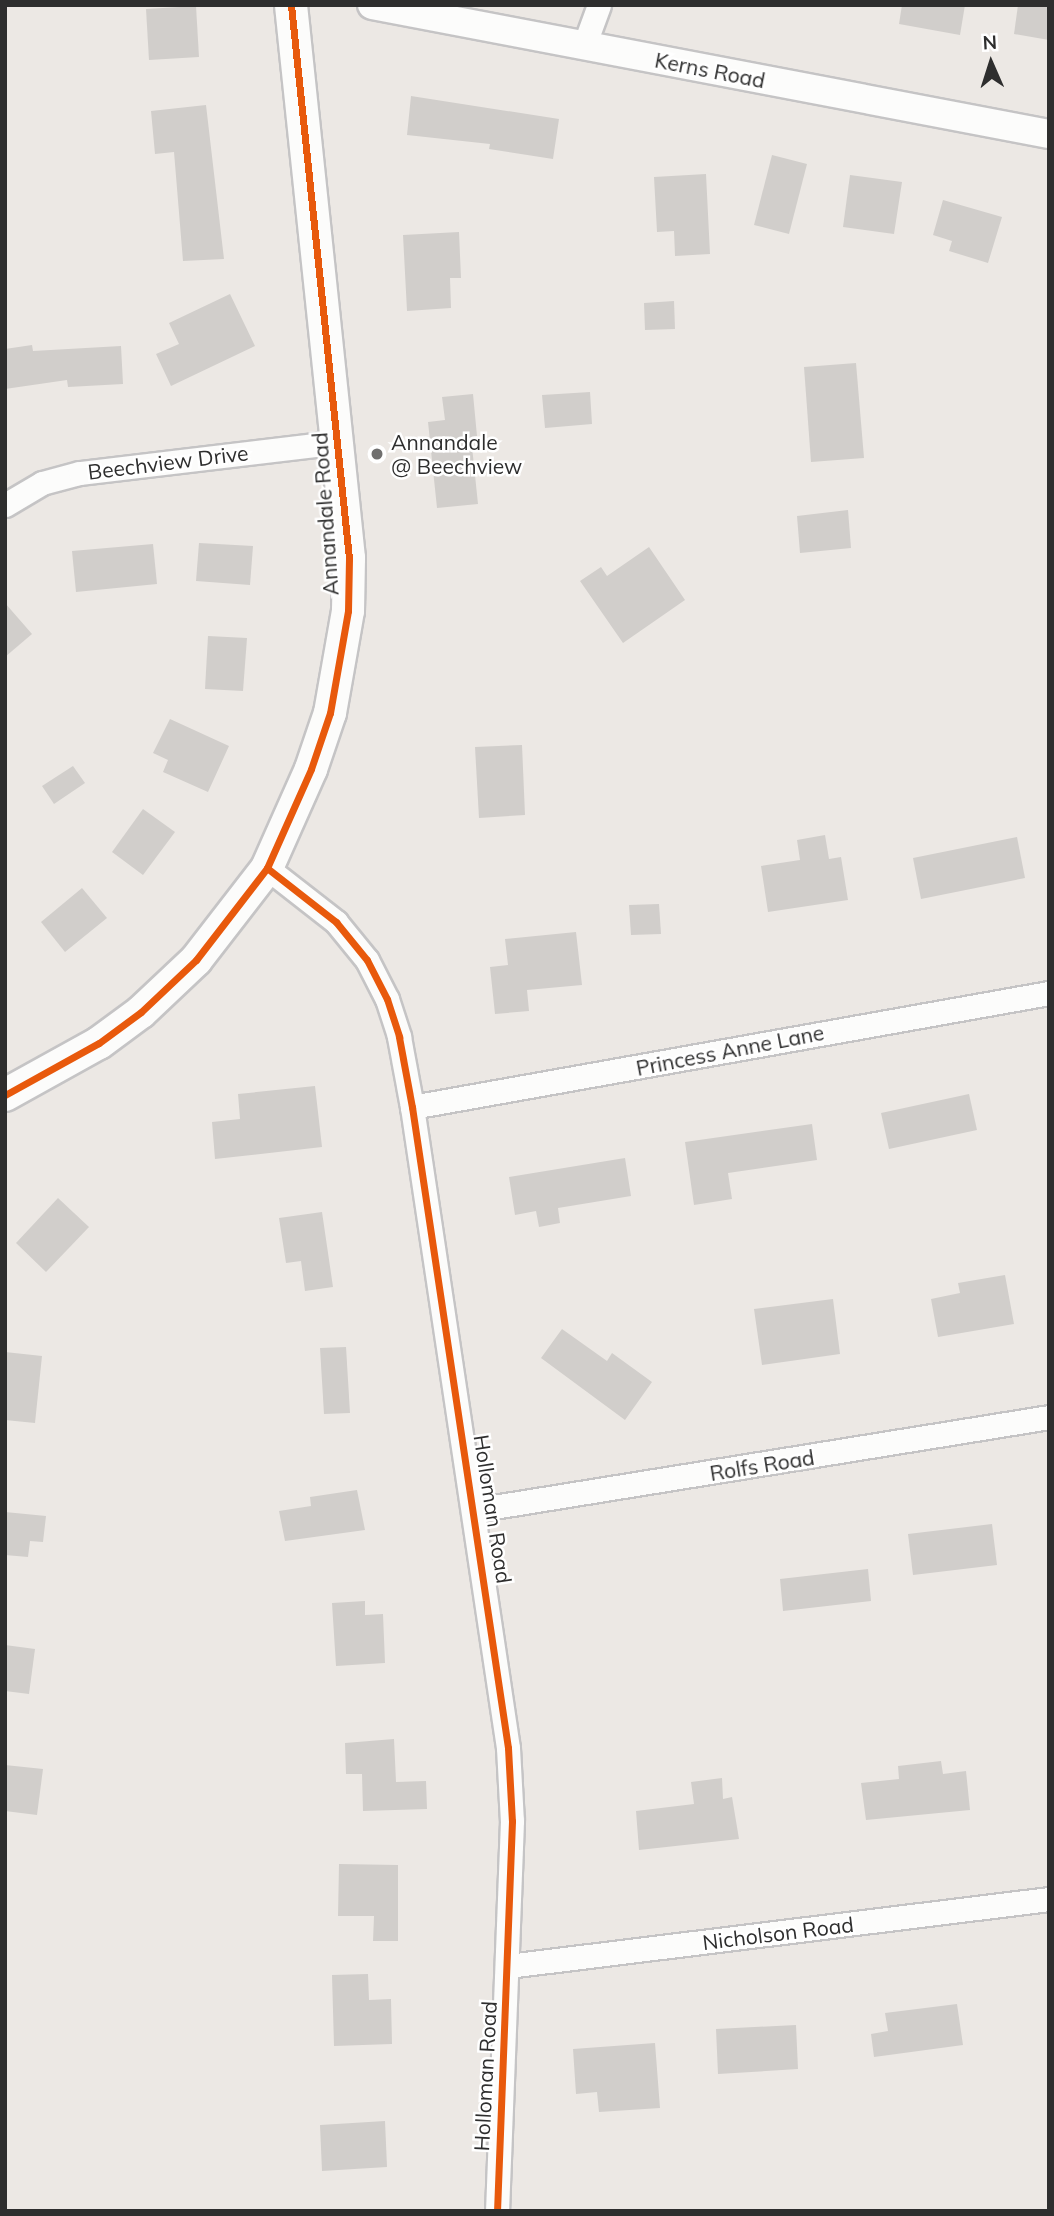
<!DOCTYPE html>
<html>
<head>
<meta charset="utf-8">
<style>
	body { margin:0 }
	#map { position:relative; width:1054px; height:2216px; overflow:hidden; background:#ece8e4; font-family:Mulish,sans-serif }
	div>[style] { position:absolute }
	.building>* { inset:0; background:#d1cecb }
	.roads { filter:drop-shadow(2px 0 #c5c4c5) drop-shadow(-2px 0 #c5c4c5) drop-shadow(0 2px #c5c4c5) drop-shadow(0 -2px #c5c4c5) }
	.minor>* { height:23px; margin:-11.5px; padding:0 11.5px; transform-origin:11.5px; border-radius:11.5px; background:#fcfcfb }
	.tertiary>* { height:28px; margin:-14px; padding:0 14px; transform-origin:14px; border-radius:14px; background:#fcfcfb }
	.secondary>* { height:32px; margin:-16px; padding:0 16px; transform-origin:16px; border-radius:16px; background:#fcfcfb }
	.cycleway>* { height:7px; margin:-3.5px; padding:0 3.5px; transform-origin:3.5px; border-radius:3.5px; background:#e8590c }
	.dots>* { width:19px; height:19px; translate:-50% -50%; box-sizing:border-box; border:4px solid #fff; border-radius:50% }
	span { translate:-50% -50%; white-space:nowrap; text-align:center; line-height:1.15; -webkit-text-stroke:5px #fff; paint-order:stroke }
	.street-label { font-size:21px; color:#2e2e2e }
	.poi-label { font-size:21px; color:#2e2e2e }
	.left { translate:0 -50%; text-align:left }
	.frame { position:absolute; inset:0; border:7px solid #2e2e2e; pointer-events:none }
	.north { position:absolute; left:956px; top:28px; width:70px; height:70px; -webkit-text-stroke:5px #fff; paint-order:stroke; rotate:357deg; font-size:19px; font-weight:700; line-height:28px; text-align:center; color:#2e2e2e }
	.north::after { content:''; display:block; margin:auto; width:24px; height:32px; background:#2e2e2e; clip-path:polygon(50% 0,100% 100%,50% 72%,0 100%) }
</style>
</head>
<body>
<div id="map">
	<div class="building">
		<div style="clip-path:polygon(902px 5px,965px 5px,960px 35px,899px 24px)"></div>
		<div style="clip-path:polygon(1018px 5px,1049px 5px,1049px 40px,1014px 34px)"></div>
		<div style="clip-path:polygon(196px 6px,199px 57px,149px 60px,146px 9px)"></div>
		<div style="clip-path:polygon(411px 96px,559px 119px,553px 159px,489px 149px,490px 144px,407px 135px)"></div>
		<div style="clip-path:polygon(206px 105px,224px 259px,183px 261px,174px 152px,155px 154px,151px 111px)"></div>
		<div style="clip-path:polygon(772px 155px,807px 164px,789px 234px,754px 225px)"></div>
		<div style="clip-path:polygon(706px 174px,710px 254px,675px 256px,674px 231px,657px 232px,654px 177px)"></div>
		<div style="clip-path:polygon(850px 175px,902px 182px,894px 234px,843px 227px)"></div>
		<div style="clip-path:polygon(943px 200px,1002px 217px,988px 263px,949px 251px,952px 241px,933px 235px)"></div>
		<div style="clip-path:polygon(459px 232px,461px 278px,450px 278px,451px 308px,407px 311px,403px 235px)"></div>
		<div style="clip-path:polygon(230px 294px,255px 346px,171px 386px,156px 354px,179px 344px,169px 323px)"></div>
		<div style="clip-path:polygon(674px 301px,675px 329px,645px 330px,644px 303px)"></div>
		<div style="clip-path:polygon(32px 345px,33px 351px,121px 346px,123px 384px,68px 387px,67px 380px,5px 389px,5px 349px)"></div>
		<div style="clip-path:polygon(856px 363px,864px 458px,811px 462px,804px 367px)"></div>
		<div style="clip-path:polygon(590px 392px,592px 424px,545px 428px,542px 395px)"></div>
		<div style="clip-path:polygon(473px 394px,477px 436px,471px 437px,478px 504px,437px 508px,428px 422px,445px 420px,442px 397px)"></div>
		<div style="clip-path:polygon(848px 510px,851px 548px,800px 553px,797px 516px)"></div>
		<div style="clip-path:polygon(199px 543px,253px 546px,250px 585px,196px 581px)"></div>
		<div style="clip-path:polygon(153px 544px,157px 584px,76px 592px,72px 551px)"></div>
		<div style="clip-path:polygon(649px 547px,685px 600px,623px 643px,580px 581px,601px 567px,607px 576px)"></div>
		<div style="clip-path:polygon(5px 603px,32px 634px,5px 657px)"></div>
		<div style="clip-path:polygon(208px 636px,247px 638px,243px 691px,205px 689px)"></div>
		<div style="clip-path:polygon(170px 719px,229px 746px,208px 792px,163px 772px,168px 760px,153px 753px)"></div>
		<div style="clip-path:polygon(522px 745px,525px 815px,479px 818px,475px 747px)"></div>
		<div style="clip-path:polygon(73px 766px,85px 783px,54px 804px,42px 786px)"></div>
		<div style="clip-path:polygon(143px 809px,175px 832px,143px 875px,112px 852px)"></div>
		<div style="clip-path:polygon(825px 835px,829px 859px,841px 857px,848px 900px,768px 912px,761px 866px,800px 860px,797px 840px)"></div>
		<div style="clip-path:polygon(1017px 837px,1025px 878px,921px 899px,913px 858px)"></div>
		<div style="clip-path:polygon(82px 888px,107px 918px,65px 952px,41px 922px)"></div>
		<div style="clip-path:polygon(659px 904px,661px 934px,631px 935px,629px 905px)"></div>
		<div style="clip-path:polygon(576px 932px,582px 985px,527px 990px,529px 1011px,495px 1014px,490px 967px,508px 965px,505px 939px)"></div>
		<div style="clip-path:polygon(315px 1086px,322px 1147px,215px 1159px,212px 1122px,240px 1119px,238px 1094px)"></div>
		<div style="clip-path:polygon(969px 1094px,977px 1130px,889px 1149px,881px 1113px)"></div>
		<div style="clip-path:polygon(812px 1124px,817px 1160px,728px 1173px,732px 1199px,694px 1205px,685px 1142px)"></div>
		<div style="clip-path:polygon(625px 1158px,631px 1196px,558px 1208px,560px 1223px,539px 1227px,536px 1211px,515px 1215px,509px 1177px)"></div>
		<div style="clip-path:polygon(58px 1198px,89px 1227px,46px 1272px,16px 1243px)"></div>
		<div style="clip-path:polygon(322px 1212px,333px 1287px,305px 1291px,301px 1261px,286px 1263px,279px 1218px)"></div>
		<div style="clip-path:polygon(1005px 1275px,1014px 1324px,938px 1337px,931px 1299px,960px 1293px,958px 1283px)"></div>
		<div style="clip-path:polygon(833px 1299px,840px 1354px,762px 1365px,754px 1309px)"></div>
		<div style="clip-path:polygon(562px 1329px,607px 1361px,612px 1353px,652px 1382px,625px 1420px,541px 1358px)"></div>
		<div style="clip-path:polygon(346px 1347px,350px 1413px,324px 1414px,320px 1348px)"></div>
		<div style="clip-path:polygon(5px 1352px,42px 1356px,35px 1423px,5px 1420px)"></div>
		<div style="clip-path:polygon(357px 1490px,365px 1530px,285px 1541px,279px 1511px,311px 1506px,310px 1497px)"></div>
		<div style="clip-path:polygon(5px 1512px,46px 1516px,43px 1542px,30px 1541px,28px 1557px,5px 1555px)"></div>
		<div style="clip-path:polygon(992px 1524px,997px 1565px,913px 1575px,908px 1534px)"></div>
		<div style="clip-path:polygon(868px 1569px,871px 1601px,783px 1611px,780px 1579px)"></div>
		<div style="clip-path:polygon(365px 1601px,365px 1615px,383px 1614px,385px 1663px,336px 1666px,332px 1603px)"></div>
		<div style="clip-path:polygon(5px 1645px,35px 1649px,29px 1694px,5px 1691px)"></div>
		<div style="clip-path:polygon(394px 1739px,396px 1782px,426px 1781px,427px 1809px,363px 1811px,362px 1774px,346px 1774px,345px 1743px)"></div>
		<div style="clip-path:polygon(941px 1761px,943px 1774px,966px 1771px,970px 1810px,866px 1820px,861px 1783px,899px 1779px,898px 1766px)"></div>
		<div style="clip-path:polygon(5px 1765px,43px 1769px,37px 1815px,5px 1811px)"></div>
		<div style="clip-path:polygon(722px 1778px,723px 1799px,732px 1797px,739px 1839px,639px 1850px,636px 1811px,694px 1804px,691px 1782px)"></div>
		<div style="clip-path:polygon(339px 1864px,398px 1865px,398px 1941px,373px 1941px,374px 1916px,338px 1916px)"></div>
		<div style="clip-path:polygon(368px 1974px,369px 2000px,391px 1999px,392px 2044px,334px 2046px,332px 1975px)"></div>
		<div style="clip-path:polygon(957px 2004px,963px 2045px,874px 2057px,871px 2034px,888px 2031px,885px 2013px)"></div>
		<div style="clip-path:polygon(796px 2025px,798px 2069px,718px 2074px,716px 2029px)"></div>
		<div style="clip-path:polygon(655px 2043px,660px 2108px,599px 2112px,597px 2092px,576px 2094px,573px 2049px)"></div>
		<div style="clip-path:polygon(385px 2121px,387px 2167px,322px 2171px,320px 2125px)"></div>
	</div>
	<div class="roads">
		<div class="minor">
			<div style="left:584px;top:46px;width:44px;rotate:-69.9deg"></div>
			<div style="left:5px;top:505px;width:43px;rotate:-30.7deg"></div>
			<div style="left:42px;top:483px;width:39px;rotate:-15deg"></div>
			<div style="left:80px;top:473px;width:261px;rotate:-6.8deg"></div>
			<div style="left:267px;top:868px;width:88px;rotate:38deg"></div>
			<div style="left:336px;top:922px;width:49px;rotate:50.8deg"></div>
			<div style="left:367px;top:960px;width:44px;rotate:62.9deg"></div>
			<div style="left:387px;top:999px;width:40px;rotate:72deg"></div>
			<div style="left:399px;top:1037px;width:71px;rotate:79.5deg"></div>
			<div style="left:412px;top:1107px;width:648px;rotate:81.48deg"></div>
			<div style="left:508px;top:1748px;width:73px;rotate:86.9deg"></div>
			<div style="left:512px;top:1821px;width:390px;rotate:92.2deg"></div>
			<div style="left:412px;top:1107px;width:647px;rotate:-10.15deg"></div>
			<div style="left:475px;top:1510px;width:581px;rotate:-9.2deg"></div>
			<div style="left:508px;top:1966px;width:545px;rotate:-7.06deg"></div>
		</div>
		<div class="tertiary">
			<div style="left:372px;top:5px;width:689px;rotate:10.79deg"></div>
		</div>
		<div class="secondary">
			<div style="left:5px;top:1095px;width:107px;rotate:-29deg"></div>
			<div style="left:99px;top:1043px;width:52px;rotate:-36.4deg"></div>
			<div style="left:141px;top:1012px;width:76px;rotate:-43.4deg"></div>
			<div style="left:196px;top:960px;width:116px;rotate:-52.3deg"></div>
			<div style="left:267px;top:868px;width:108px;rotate:-66deg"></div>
			<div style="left:311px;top:769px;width:59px;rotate:-71.3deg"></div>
			<div style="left:330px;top:713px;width:104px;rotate:-80deg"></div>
			<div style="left:348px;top:611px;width:53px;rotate:-88.9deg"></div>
			<div style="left:349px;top:558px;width:556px;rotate:-95.99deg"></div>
		</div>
	</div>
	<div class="cycleway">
		<div style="left:267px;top:868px;width:88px;rotate:38deg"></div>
		<div style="left:336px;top:922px;width:49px;rotate:50.8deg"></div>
		<div style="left:367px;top:960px;width:44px;rotate:62.9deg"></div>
		<div style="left:387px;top:999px;width:40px;rotate:72deg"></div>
		<div style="left:399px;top:1037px;width:71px;rotate:79.5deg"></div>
		<div style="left:412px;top:1107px;width:648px;rotate:81.48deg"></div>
		<div style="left:508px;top:1748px;width:73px;rotate:86.9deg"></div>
		<div style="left:512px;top:1821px;width:390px;rotate:92.2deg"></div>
		<div style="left:5px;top:1095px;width:107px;rotate:-29deg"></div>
		<div style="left:99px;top:1043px;width:52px;rotate:-36.4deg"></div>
		<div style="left:141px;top:1012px;width:76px;rotate:-43.4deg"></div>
		<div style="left:196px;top:960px;width:116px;rotate:-52.3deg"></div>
		<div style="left:267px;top:868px;width:108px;rotate:-66deg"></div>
		<div style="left:311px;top:769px;width:59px;rotate:-71.3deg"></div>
		<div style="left:330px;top:713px;width:104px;rotate:-80deg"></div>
		<div style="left:348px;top:611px;width:53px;rotate:-88.9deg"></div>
		<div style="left:349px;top:558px;width:556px;rotate:-95.99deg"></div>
	</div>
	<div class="dots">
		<div style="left:377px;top:454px;background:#706f6e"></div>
	</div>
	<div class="street-label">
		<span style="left:710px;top:70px;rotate:11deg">Kerns Road</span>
		<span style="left:168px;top:462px;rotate:-7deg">Beechview Drive</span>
		<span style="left:325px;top:514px;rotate:-94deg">Annandale Road</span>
		<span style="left:730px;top:1050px;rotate:-11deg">Princess Anne Lane</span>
		<span style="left:762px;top:1465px;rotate:-9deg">Rolfs Road</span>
		<span style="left:493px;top:1509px;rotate:81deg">Holloman Road</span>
		<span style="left:778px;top:1933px;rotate:-7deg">Nicholson Road</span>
		<span style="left:485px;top:2076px;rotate:-87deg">Holloman Road</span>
	</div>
	<div class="poi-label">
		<span class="left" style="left:391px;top:454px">Annandale<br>@ Beechview</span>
	</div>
	<div class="frame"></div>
	<div class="north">N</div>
</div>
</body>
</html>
